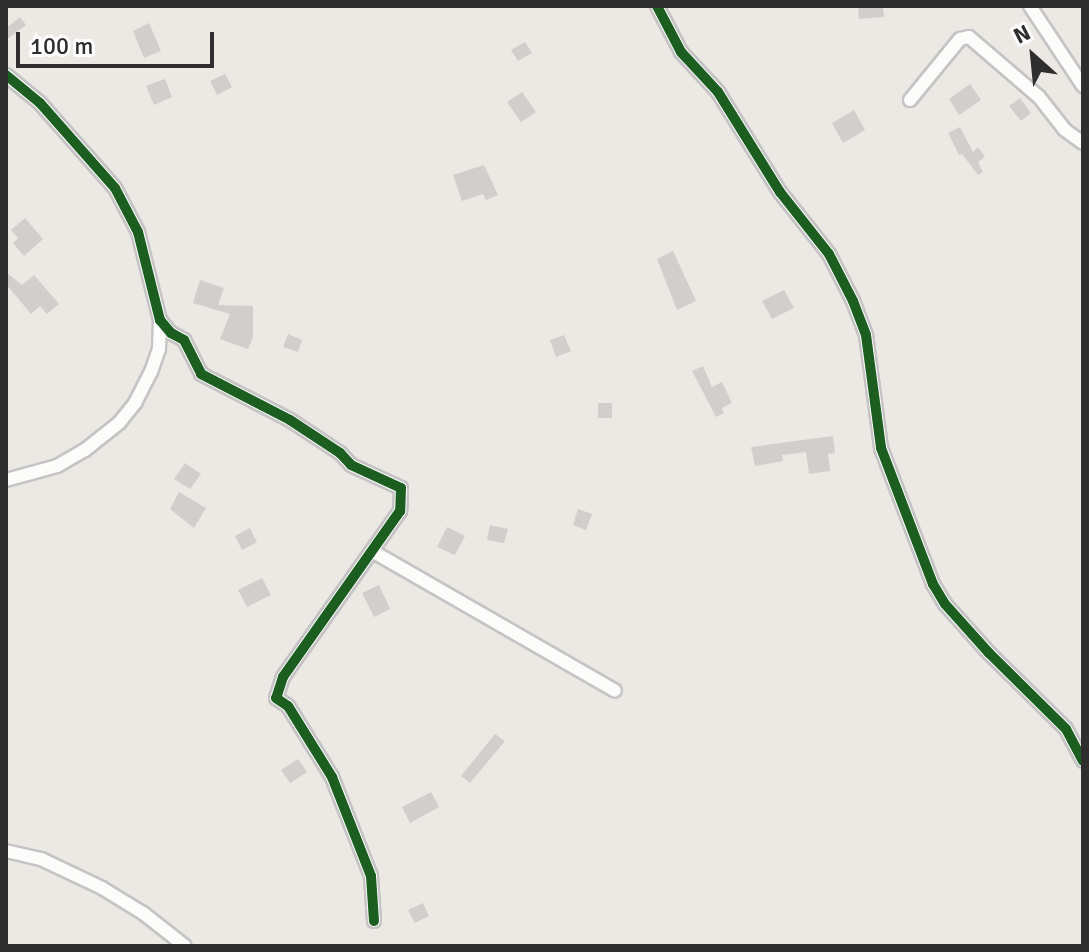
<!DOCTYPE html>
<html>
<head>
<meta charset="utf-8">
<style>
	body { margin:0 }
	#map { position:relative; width:1089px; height:952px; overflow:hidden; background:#ece8e4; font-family:Signika,sans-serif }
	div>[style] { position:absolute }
	.building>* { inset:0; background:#d1cecb }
	.roads { filter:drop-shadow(2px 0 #c5c4c5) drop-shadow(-2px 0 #c5c4c5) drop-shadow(0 2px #c5c4c5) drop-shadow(0 -2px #c5c4c5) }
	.minor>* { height:12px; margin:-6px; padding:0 6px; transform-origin:6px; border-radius:6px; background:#fcfcfb }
	.cycleway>* { height:10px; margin:-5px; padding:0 5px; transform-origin:5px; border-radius:5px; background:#1b5e20 }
	span { translate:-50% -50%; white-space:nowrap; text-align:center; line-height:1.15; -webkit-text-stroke:7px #fff; paint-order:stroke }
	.frame { position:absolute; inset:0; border:8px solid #2e2e2e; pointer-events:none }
	.north { position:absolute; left:993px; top:16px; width:80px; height:80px; -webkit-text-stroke:6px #fff; paint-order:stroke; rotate:333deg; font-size:22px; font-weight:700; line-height:32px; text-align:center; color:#2e2e2e }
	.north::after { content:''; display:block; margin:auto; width:28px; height:36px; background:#2e2e2e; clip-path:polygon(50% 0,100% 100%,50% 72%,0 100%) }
	.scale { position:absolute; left:16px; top:32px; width:198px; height:36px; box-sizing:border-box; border:4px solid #2e2e2e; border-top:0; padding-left:10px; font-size:24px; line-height:28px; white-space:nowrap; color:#2e2e2e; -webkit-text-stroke:6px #fff; paint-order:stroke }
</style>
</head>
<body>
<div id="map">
	<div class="building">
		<div style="clip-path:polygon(858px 6px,883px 6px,884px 17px,859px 19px)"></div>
		<div style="clip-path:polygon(20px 17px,26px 25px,6px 40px,6px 28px)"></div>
		<div style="clip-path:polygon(149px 23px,161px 51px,144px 58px,133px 31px)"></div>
		<div style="clip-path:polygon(525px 42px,532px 53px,518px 61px,511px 50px)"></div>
		<div style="clip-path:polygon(225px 74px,232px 87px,217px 95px,210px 81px)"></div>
		<div style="clip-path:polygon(165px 79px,172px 97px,154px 105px,146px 86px)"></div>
		<div style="clip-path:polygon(970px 84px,981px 100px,959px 115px,949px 99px)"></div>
		<div style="clip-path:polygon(522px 92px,536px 112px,521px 122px,507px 102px)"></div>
		<div style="clip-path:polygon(1020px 98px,1031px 113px,1021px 121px,1009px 106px)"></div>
		<div style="clip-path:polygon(854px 110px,865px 130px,843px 143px,832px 123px)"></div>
		<div style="clip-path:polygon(960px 127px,973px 152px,978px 147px,985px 157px,978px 162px,983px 172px,978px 175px,962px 154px,959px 155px,948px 133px)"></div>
		<div style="clip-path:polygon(484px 165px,498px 195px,486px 200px,483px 194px,462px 201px,453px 175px)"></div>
		<div style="clip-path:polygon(25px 218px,43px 239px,24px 256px,13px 243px,18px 238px,11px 230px)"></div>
		<div style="clip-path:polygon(673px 251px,696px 301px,677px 310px,657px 259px)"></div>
		<div style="clip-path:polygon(6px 272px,22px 285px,34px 275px,59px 304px,47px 314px,40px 306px,31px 314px,6px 284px)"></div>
		<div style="clip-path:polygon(200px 280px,224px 288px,218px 305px,253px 306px,253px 337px,248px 349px,220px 339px,230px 314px,193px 303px)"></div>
		<div style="clip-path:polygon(784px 290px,794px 308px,772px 319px,762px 301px)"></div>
		<div style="clip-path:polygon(288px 334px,302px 340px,298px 352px,283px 347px)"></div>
		<div style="clip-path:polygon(564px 335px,571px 351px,556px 357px,550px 340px)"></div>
		<div style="clip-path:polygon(703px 366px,712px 387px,722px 382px,732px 403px,722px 408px,724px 413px,716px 417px,692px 371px)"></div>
		<div style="clip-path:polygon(598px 403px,612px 403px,612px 418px,598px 418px)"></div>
		<div style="clip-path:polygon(833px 436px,835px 453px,828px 454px,830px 471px,809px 474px,806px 452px,782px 455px,783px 461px,755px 466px,751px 447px)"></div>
		<div style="clip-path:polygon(185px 463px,201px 474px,190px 489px,174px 479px)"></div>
		<div style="clip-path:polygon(179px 492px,206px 508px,194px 528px,170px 509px)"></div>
		<div style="clip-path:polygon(578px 509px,592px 514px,586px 530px,573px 525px)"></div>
		<div style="clip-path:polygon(490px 525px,508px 529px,504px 543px,487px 540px)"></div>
		<div style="clip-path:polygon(447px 527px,465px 536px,455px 555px,437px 547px)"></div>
		<div style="clip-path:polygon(250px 528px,257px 542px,242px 550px,235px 536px)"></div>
		<div style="clip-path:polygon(262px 578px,271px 595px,247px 607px,238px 590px)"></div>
		<div style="clip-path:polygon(379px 585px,390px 609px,374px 617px,362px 593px)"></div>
		<div style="clip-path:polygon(495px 734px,505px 741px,470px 783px,461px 776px)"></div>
		<div style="clip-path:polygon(298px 759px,307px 772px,290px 783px,281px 770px)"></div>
		<div style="clip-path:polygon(431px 792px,439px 807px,410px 823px,402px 807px)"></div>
		<div style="clip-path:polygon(423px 903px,429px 916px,415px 923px,408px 910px)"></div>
	</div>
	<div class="roads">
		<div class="minor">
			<div style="left:657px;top:6px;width:52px;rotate:62.4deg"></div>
			<div style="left:681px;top:52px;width:54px;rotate:47.2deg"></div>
			<div style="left:718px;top:92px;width:118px;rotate:58.2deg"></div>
			<div style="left:780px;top:192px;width:79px;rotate:51.7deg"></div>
			<div style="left:829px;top:254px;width:53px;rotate:62.9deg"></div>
			<div style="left:853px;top:301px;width:36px;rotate:69deg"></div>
			<div style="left:866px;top:335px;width:114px;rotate:82.4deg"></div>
			<div style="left:881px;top:448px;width:146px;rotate:69.1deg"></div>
			<div style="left:933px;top:584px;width:23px;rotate:59deg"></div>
			<div style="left:945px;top:604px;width:66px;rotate:48.1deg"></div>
			<div style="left:989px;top:653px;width:108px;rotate:44.6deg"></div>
			<div style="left:1066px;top:729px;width:36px;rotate:62deg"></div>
			<div style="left:1030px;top:6px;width:96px;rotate:56.5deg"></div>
			<div style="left:6px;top:75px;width:44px;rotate:39.5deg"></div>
			<div style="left:40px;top:103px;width:113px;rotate:48.6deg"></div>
			<div style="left:115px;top:188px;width:50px;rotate:62.4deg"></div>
			<div style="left:138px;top:232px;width:91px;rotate:76deg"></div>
			<div style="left:160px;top:320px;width:17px;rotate:50deg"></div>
			<div style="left:171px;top:333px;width:15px;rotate:28deg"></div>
			<div style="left:184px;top:340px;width:38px;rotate:63deg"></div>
			<div style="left:201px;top:374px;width:100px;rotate:27.3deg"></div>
			<div style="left:290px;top:420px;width:60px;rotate:33.4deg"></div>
			<div style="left:340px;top:453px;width:16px;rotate:47deg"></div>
			<div style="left:351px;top:465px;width:55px;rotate:24.7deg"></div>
			<div style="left:401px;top:488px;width:23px;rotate:92deg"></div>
			<div style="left:400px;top:511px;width:203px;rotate:125.2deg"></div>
			<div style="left:283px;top:677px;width:22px;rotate:108deg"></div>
			<div style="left:276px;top:698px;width:14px;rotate:34deg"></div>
			<div style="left:288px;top:706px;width:84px;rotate:58.2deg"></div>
			<div style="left:332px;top:777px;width:106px;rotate:68.5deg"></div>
			<div style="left:371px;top:876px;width:45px;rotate:86.2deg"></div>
			<div style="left:910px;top:100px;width:79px;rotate:-50.7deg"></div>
			<div style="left:960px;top:39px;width:9px;rotate:-13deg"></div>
			<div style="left:969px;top:37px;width:92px;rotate:40.6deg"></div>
			<div style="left:1039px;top:97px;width:42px;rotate:51.8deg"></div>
			<div style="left:1065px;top:130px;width:22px;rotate:36deg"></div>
			<div style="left:6px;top:480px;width:53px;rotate:-15.4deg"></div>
			<div style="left:57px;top:466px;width:32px;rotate:-30deg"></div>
			<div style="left:85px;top:450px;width:43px;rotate:-38.5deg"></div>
			<div style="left:119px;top:423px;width:26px;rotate:-51deg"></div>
			<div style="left:135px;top:403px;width:35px;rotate:-63deg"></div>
			<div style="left:151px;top:372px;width:24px;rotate:-71deg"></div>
			<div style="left:159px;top:349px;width:29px;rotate:-88deg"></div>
			<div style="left:372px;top:551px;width:280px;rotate:29.9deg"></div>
			<div style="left:6px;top:851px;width:36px;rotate:13deg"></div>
			<div style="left:41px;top:859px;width:68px;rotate:25.4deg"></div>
			<div style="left:102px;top:888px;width:48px;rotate:31.4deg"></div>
			<div style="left:143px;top:913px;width:53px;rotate:38.2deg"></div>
		</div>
	</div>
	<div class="cycleway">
		<div style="left:657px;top:6px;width:52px;rotate:62.4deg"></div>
		<div style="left:681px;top:52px;width:54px;rotate:47.2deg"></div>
		<div style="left:718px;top:92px;width:118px;rotate:58.2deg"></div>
		<div style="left:780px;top:192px;width:79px;rotate:51.7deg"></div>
		<div style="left:829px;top:254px;width:53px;rotate:62.9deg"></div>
		<div style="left:853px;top:301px;width:36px;rotate:69deg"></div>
		<div style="left:866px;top:335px;width:114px;rotate:82.4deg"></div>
		<div style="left:881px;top:448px;width:146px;rotate:69.1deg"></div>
		<div style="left:933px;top:584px;width:23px;rotate:59deg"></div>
		<div style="left:945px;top:604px;width:66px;rotate:48.1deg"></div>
		<div style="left:989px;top:653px;width:108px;rotate:44.6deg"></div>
		<div style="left:1066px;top:729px;width:36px;rotate:62deg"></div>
		<div style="left:6px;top:75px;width:44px;rotate:39.5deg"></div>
		<div style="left:40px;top:103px;width:113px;rotate:48.6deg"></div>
		<div style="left:115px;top:188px;width:50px;rotate:62.4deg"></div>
		<div style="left:138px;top:232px;width:91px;rotate:76deg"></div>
		<div style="left:160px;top:320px;width:17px;rotate:50deg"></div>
		<div style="left:171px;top:333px;width:15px;rotate:28deg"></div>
		<div style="left:184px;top:340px;width:38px;rotate:63deg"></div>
		<div style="left:201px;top:374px;width:100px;rotate:27.3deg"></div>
		<div style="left:290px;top:420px;width:60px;rotate:33.4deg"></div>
		<div style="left:340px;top:453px;width:16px;rotate:47deg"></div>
		<div style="left:351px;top:465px;width:55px;rotate:24.7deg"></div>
		<div style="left:401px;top:488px;width:23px;rotate:92deg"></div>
		<div style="left:400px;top:511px;width:203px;rotate:125.2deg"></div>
		<div style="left:283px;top:677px;width:22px;rotate:108deg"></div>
		<div style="left:276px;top:698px;width:14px;rotate:34deg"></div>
		<div style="left:288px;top:706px;width:84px;rotate:58.2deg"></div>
		<div style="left:332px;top:777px;width:106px;rotate:68.5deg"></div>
		<div style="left:371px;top:876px;width:45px;rotate:86.2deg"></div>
	</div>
	<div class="frame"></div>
	<div class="north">N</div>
	<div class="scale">100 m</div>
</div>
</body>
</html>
